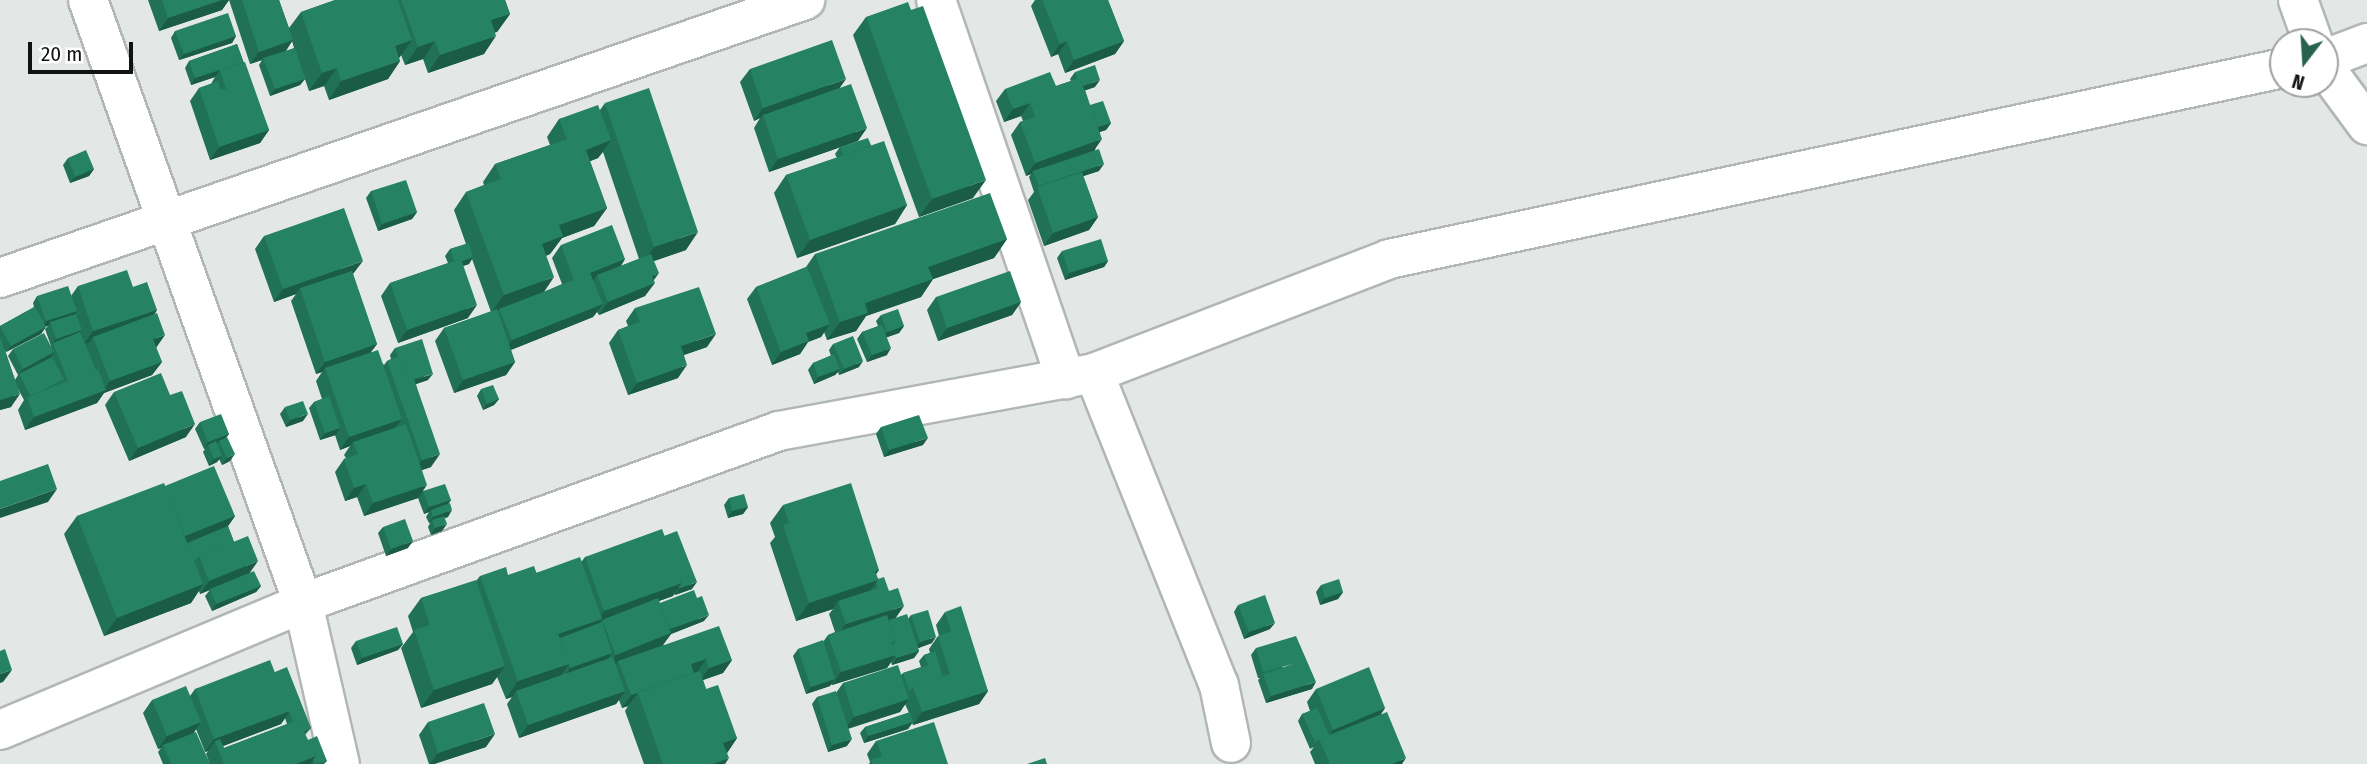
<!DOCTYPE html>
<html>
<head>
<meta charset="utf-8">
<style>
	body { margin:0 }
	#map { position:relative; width:2367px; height:764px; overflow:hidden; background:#e3e8e6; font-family:"Fira Sans Condensed",sans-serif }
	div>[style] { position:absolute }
	.roads { filter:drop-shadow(2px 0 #b2b7b5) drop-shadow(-2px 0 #b2b7b5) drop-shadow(0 2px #b2b7b5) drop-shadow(0 -2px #b2b7b5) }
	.minor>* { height:38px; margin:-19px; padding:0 19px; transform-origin:19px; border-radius:19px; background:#fff }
	.wall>* { inset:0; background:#207155 }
	.shaded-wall>* { inset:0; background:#1a5c45 }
	.building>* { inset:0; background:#258363 }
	span { translate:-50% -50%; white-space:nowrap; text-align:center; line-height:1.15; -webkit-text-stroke:5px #fff; paint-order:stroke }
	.north { position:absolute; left:2269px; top:28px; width:70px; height:70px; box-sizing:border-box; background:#fff; border:2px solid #a0a0a0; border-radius:50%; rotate:197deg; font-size:19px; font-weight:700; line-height:28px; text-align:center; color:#111212 }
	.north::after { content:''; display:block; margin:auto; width:24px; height:32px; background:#27634c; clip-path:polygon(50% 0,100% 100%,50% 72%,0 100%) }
	.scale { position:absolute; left:28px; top:42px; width:105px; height:32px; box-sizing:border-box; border:4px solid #111212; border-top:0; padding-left:9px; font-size:21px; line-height:24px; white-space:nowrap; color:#111212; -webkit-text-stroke:5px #fff; paint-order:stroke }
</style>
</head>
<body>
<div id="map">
	<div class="roads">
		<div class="minor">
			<div style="left:88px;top:0;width:640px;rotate:70.38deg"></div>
			<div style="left:303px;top:603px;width:165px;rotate:77.1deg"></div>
			<div style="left:936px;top:0;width:401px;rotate:71.1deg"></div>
			<div style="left:2298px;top:0;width:45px;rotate:70.3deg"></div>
			<div style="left:2325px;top:59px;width:45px;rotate:-20.9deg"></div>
			<div style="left:2325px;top:68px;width:71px;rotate:53.6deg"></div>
			<div style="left:0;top:278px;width:852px;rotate:-19.05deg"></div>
			<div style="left:1094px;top:373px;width:316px;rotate:-21.1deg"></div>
			<div style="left:1389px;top:259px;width:914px;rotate:-12.06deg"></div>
			<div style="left:0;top:730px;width:329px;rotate:-22.7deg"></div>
			<div style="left:303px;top:603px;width:506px;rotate:-19.87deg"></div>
			<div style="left:779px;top:431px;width:320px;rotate:-10.4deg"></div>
			<div style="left:1094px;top:373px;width:336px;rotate:68.2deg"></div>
			<div style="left:1219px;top:685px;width:59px;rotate:78.3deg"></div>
		</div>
	</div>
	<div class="wall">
		<div style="clip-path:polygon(148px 0,229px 0,222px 10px,159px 31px)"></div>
		<div style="clip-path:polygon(evenodd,229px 0,279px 0,289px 28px,301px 12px,335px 0,505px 0,510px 14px,497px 32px,495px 32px,484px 54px,428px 73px,423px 59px,405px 65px,401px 55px,399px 58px,400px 61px,388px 79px,329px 100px,324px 86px,309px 91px,300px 65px,305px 79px,300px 85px,270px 96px,259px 65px,262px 60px,250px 64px,229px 0,292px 41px,294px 48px,286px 51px,292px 41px)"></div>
		<div style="clip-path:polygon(1035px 0,1108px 0,1124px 41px,1115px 54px,1065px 73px,1058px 54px,1051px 57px,1031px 6px)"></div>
		<div style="clip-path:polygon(911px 10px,973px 198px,919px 217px,853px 35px,866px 17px)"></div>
		<div style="clip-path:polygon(175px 31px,236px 36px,232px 43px,179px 60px,171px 38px)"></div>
		<div style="clip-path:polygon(237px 44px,269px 130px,260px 143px,210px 160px,190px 101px,199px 88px,211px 84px,215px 77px,191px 85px,185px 68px,189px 61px)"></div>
		<div style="clip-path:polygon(750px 69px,839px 88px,858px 141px,769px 172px,754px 128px,760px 118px,754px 121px,740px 82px)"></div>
		<div style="clip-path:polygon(1075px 72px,1095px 87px,1085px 90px,1090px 105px,1111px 123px,1106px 130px,1100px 132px,1095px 150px,1099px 171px,1083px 176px,1098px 217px,1089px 230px,1044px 246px,1028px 200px,1034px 192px,1029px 177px,1031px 174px,1026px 176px,1011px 135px,1020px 122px,1023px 121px,1021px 116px,1004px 122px,996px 101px,1005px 89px,1056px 86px,1071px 81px,1070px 79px)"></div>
		<div style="clip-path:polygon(evenodd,605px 103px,686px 250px,654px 261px,654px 280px,645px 296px,599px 315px,597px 312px,593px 317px,511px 350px,515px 362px,506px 375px,454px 393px,435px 341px,444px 328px,491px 312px,472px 259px,469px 264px,463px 266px,468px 318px,398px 343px,381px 296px,390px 283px,448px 263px,445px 256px,450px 249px,466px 244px,454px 210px,466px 192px,484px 185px,483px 182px,495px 164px,550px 145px,547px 137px,559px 119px,600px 110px,605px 103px,603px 152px,639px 259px,621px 266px,625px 259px,561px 245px,552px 258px,562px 284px,544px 292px,546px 256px,550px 254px,562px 238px,594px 226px,607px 208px,590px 161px,598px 158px,603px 152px)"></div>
		<div style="clip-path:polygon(871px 145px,907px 205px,895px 224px,797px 258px,774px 193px,786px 175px,837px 158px,835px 154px,840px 147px)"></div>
		<div style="clip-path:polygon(68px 158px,94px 169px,89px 176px,70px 183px,63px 165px)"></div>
		<div style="clip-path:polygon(371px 191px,417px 212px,412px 219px,378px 231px,366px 198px)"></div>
		<div style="clip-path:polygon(264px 236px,353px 274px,377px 344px,371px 352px,384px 365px,387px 361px,391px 359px,390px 355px,395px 348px,428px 380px,416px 384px,431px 467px,422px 470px,423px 491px,451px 500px,448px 504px,448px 517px,444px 518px,442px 531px,431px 535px,428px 527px,430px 523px,429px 523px,426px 517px,429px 512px,424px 514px,418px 498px,364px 516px,357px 497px,345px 501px,335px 472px,344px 459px,346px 458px,344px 455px,350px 446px,340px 450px,335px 435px,320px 440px,309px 408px,314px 402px,322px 399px,316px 381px,322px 372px,316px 374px,291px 301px,296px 294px,274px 302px,255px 249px)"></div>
		<div style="clip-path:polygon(1007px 239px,994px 258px,933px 279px,921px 297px,866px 316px,856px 331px,827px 340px,824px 332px,821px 337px,808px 342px,800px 354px,772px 365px,747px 299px,756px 287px,806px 267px,815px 254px)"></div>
		<div style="clip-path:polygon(1062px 251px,1108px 261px,1104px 267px,1065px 280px,1057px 258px)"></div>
		<div style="clip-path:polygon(evenodd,78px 286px,133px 287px,157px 310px,154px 315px,156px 348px,162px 362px,152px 375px,104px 393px,97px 403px,25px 430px,18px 410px,24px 400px,17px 387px,11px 407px,0 410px,0 326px,34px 307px,33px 303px,37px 296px,71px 296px,78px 286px,46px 326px,48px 326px,45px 329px,51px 346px,13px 349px,8px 356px,18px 375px,15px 380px,5px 350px,6px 352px,41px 334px,46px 326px)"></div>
		<div style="clip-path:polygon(936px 297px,1021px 302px,1012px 315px,938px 341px,927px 310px)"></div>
		<div style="clip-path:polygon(635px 308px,707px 347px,684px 355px,678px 378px,628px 395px,609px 343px,618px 330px,628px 326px,626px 321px)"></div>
		<div style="clip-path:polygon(881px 315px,904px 326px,899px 333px,887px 337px,887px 355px,867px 362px,857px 339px,862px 332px,878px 326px,876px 321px)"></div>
		<div style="clip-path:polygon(833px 344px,859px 367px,839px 375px,838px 372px,835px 375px,814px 384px,808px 370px,813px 363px,831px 356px,829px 350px)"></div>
		<div style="clip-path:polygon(481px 389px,499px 399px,494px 405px,483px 410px,477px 396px)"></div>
		<div style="clip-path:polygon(114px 392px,170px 395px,186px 437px,129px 461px,105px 405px)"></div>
		<div style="clip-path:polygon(285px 407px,303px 421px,286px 427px,280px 414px)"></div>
		<div style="clip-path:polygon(200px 422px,229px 434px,226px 438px,230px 461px,222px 465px,219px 459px,217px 462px,209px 466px,203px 452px,205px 449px,204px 449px,195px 429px)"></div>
		<div style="clip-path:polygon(881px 427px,923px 445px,884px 457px,876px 434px)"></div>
		<div style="clip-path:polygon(165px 486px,235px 516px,228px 526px,234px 542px,250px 573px,261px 586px,256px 592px,212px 611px,205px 596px,210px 590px,200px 594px,199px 591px,191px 603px,104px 636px,64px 534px,77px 516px)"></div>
		<div style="clip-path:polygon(729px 498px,748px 507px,743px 514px,728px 518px,724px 505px)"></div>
		<div style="clip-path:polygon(783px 505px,879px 570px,876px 574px,896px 618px,908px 619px,911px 615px,932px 643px,918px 648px,919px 651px,914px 658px,892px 665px,891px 662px,887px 668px,832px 685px,831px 684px,830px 686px,806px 694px,793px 656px,798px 649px,823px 642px,828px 635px,835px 632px,829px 614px,833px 609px,796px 621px,770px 543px,775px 537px,770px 523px)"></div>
		<div style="clip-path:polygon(383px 527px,408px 548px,386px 556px,378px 533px)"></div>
		<div style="clip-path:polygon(664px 536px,692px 589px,675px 595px,674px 593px,673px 596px,659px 601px,660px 603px,704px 621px,671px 634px,663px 645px,732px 660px,723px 673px,703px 680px,706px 689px,737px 738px,727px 753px,725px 764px,644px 764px,625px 711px,628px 706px,622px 708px,619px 700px,616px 704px,519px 738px,507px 704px,512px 697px,506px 699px,497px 677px,492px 684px,421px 708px,401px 648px,413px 632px,408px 616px,421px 598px,476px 581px,480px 576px,508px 575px,536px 573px,582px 561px,585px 557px)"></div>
		<div style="clip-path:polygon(1321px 585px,1343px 592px,1338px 599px,1320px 605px,1316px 592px)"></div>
		<div style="clip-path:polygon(1238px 605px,1270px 629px,1244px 639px,1234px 612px)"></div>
		<div style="clip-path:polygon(945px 612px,988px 691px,979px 704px,913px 725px,912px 723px,908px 729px,864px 743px,860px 733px,865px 727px,909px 713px,905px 704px,900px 712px,848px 729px,847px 746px,828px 752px,812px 704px,817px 697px,836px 693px,843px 683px,901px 675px,903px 673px,921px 667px,919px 661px,924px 655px,930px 653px,929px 649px,938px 636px,939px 636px,936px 625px)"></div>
		<div style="clip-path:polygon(356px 641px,403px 644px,398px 650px,357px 665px,351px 648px)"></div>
		<div style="clip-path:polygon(1256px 648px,1312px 689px,1266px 703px,1258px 680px,1260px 678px,1258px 678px,1251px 655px)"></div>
		<div style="clip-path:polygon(evenodd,275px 672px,311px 728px,305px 735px,308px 740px,327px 761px,324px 764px,210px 764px,206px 754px,208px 751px,205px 752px,196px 729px,194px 733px,210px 764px,163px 764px,158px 752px,161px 748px,158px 749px,143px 713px,152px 700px,190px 696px,195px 689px,275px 672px,285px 718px,287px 724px,224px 748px,223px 746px,281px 724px,285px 718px)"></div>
		<div style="clip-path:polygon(1316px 689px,1385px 708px,1381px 714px,1402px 764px,1315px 764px,1310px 752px,1314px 747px,1310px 749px,1298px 721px,1302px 714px,1310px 711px,1307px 702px)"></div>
		<div style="clip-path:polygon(428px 722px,486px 747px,434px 764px,429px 764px,419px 735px)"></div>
		<div style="clip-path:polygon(876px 741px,948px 764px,869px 764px,870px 762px,867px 754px)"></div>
	</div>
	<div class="shaded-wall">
		<div style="clip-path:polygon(222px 0,229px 0,222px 10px,159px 31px,168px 18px)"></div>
		<div style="clip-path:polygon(510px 14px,497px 32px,478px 38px,491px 20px)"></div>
		<div style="clip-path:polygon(236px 36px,232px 43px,179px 60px,184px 54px)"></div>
		<div style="clip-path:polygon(496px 36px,484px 54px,428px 73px,440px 55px)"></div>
		<div style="clip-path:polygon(293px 40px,284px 53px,263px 58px,262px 60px,250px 64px,259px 52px)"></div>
		<div style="clip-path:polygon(412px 40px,399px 58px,395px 46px)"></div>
		<div style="clip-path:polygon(435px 41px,423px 59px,405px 65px,418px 47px)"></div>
		<div style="clip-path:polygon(1067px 41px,1058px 54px,1051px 57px,1060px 44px)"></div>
		<div style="clip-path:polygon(1124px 41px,1115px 54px,1065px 73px,1074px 60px)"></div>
		<div style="clip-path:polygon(400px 61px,388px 79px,329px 100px,341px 81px)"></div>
		<div style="clip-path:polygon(337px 68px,324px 86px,309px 91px,322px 73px)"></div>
		<div style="clip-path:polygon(220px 70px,215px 77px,191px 85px,195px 78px)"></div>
		<div style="clip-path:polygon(305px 79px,300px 85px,270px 96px,275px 89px)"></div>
		<div style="clip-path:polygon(846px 79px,837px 92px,763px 115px,760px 118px,754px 121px,763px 108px)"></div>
		<div style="clip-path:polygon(1100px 80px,1095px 87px,1075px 94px,1080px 87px)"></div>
		<div style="clip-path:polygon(1030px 103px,1021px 116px,1004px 122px,1013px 109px)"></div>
		<div style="clip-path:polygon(1111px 123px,1106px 130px,1093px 134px,1098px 127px)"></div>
		<div style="clip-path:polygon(867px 128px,858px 141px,769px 172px,778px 159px)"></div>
		<div style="clip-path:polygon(269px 130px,260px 143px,210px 160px,219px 147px)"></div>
		<div style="clip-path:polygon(1102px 139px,1093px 152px,1033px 171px,1031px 174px,1026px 176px,1035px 163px)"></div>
		<div style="clip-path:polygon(611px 140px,598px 158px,573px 168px,586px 150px)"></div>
		<div style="clip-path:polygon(1104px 164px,1099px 171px,1038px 191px,1037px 188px,1039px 186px)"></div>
		<div style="clip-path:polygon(94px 169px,89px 176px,70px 183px,75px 177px)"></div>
		<div style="clip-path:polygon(986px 180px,973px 198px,919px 217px,932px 199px)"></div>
		<div style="clip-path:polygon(907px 205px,895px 224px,797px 258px,810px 240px)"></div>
		<div style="clip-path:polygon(607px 208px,594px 226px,562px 238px,550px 254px,529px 262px,542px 244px,559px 225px)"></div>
		<div style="clip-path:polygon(417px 212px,412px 219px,378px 231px,382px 224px)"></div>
		<div style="clip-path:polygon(1098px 217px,1089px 230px,1044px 246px,1053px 233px)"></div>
		<div style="clip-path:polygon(698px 232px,686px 250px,642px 265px,654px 247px)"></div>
		<div style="clip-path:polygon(1007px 239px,994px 258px,916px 285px,928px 267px)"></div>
		<div style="clip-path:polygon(473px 257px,469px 264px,450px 270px,455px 264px)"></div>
		<div style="clip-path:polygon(625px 259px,616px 272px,597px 275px,593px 281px,590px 273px)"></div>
		<div style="clip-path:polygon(363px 261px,353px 274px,301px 292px,300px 288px,296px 294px,274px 302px,283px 289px)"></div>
		<div style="clip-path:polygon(1108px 261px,1104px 267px,1065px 280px,1069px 273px)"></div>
		<div style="clip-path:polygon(659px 273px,651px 284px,655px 283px,645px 296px,599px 315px,608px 302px,652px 276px)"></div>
		<div style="clip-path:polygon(554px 277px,542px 295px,491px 313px,504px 295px)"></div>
		<div style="clip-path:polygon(933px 279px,921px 297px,866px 316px,856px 331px,827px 340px,840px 322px,865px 303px)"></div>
		<div style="clip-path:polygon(1021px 302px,1012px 315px,938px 341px,947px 328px)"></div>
		<div style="clip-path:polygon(603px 304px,593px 317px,503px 353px,512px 340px)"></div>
		<div style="clip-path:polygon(477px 305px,468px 318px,398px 343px,407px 330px)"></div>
		<div style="clip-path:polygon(157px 310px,148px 323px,93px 337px,90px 342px,84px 344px,93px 331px)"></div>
		<div style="clip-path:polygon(77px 311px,72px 318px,50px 322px,48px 326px,42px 328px,46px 321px)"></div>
		<div style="clip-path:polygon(830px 324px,821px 337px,808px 342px,800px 354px,772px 365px,781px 352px,806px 333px)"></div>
		<div style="clip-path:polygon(904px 326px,899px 333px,882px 339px,887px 332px)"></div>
		<div style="clip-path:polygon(46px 327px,41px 334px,6px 352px,11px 346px)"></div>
		<div style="clip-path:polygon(82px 330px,77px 337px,53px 343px,56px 339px)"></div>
		<div style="clip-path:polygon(716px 334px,707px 347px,672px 359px,681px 346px)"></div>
		<div style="clip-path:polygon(165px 335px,156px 348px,153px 339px)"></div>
		<div style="clip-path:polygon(377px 344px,367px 357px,325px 368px,322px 372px,316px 374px,325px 362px)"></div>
		<div style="clip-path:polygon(891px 348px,887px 355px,867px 362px,872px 355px)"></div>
		<div style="clip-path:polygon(54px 352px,50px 359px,18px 375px,23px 369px)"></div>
		<div style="clip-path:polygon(863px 361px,859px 367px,839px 375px,844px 369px)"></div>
		<div style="clip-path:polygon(162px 362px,152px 375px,104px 393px,97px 403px,25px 430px,34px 417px,103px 391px,110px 381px)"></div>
		<div style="clip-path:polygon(515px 362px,506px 375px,454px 393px,463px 380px)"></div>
		<div style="clip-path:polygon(687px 365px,678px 378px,628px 395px,637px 383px)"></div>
		<div style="clip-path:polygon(840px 369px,835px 375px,814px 384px,818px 377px)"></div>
		<div style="clip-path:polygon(433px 374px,428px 380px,401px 389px,406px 382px)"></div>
		<div style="clip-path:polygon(20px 394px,11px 407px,0 410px,0 400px)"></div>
		<div style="clip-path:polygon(499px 399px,494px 405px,483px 410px,487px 404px)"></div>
		<div style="clip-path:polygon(308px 414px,303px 421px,286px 427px,290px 420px)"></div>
		<div style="clip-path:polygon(402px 419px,393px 431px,353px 442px,350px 446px,340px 450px,349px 437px)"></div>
		<div style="clip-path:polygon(195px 424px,186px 437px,129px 461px,138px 448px)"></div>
		<div style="clip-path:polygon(340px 428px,336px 435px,320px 440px,325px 433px)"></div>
		<div style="clip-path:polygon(229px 434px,224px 440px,219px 441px,218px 443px,208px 447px,208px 445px,204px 449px,208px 442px)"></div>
		<div style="clip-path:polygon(928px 438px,923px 445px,884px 457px,889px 450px)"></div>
		<div style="clip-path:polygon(235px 454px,230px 461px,222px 465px,227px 458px)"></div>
		<div style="clip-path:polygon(440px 454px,431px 467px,413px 473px,422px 460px)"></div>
		<div style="clip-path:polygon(222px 456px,217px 462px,209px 466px,214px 459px)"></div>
		<div style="clip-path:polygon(366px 484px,357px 497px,345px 501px,354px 488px)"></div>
		<div style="clip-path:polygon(427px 485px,418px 498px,364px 516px,373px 503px)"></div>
		<div style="clip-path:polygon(57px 489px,48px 502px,0 518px,0 509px)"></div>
		<div style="clip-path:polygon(451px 500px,446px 507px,431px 510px,429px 512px,424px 514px,429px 507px)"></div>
		<div style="clip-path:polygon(748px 507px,743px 514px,728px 518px,732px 511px)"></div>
		<div style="clip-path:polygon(452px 510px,448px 517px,433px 522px,432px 520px,429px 523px,433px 517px)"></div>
		<div style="clip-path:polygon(235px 516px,226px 529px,179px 548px,185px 536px)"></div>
		<div style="clip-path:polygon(447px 524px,442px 531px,431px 535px,435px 528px)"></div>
		<div style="clip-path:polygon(413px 541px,408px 548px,386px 556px,391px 549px)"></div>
		<div style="clip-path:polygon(258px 561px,249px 574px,200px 594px,209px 581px)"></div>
		<div style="clip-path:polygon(879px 570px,870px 583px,878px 580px,865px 598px,838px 601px,833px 609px,796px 621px,809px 603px)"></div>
		<div style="clip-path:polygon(697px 582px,692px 589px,675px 595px,680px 588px)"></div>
		<div style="clip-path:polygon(682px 583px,673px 596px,603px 621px,602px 620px,593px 632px,559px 638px,558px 634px,598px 620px,604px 611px)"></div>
		<div style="clip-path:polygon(203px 584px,191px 603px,104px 636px,117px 618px)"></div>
		<div style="clip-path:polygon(261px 586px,256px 592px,212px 611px,216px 604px)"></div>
		<div style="clip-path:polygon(1343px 592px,1338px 599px,1320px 605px,1325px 598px)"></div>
		<div style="clip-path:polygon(904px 606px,895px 619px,837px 637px,846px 624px)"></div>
		<div style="clip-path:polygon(709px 615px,704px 621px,671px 634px,662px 646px,618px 661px,616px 664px,607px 667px,616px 655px,665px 631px)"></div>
		<div style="clip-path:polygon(1275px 623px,1270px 629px,1244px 639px,1249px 632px)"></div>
		<div style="clip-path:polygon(936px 637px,932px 643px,916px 649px,920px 642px)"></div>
		<div style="clip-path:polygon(403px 644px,398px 650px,357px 665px,362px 658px)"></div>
		<div style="clip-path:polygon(919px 651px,914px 658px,892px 665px,896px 658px)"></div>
		<div style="clip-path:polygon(612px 653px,603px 666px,561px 681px,570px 668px)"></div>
		<div style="clip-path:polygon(896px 655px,887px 668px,832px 685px,841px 672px)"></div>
		<div style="clip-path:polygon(706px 659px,697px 672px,682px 677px,691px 664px)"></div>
		<div style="clip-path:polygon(732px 660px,723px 673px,700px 681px,709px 668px)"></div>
		<div style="clip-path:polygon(569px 664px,557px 682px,516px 691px,512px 697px,506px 699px,518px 681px)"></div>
		<div style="clip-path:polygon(505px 666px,492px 684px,421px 708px,434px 690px)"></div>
		<div style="clip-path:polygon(12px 670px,3px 682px,0 683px,0 674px)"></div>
		<div style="clip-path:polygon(835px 679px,830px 686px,806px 694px,811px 687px)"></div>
		<div style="clip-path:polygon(1316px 682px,1312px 689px,1266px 703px,1271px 696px)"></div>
		<div style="clip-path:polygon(625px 691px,616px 704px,519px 738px,528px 725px)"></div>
		<div style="clip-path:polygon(988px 691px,979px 704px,913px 725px,922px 712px)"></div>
		<div style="clip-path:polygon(638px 693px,628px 706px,622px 708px,631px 695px)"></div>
		<div style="clip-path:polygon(909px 699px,900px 712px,845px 729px,854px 717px)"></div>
		<div style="clip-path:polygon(1385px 708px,1376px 721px,1329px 736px,1333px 730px)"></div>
		<div style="clip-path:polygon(290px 711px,281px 724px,218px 748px,215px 741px,208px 751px,205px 752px,214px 739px)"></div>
		<div style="clip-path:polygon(201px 722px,192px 735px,163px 745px,161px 748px,158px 749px,167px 736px)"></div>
		<div style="clip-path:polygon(913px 722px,908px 729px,864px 743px,868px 736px)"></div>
		<div style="clip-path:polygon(495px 734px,486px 747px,434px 764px,430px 764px,438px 753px)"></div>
		<div style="clip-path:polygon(737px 738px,725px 756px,723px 743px)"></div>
		<div style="clip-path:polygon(852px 739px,847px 746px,828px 752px,832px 745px)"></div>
		<div style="clip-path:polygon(316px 756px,311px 764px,296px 764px)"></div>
		<div style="clip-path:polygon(729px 758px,725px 764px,713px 764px)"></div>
		<div style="clip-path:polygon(1406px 758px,1402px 764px,1392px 764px)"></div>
	</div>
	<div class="building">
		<div style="clip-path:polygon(162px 0,222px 0,168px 18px)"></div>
		<div style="clip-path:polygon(242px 0,279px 0,293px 40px,259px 52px)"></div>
		<div style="clip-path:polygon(335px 0,398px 0,412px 40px,395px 46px,400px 61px,341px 81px,337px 68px,322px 73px,301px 12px)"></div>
		<div style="clip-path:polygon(401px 0,505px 0,510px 14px,491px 20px,496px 36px,440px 55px,435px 41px,418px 47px)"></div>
		<div style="clip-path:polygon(1042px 0,1108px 0,1124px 41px,1074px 60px,1067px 41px,1060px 44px)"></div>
		<div style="clip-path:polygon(908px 2px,911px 10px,923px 6px,986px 180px,932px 199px,866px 17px)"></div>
		<div style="clip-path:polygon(228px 13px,236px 36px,184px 54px,175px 31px)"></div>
		<div style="clip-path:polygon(832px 40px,846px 79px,763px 108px,750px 69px)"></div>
		<div style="clip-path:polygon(237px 44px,243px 62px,195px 78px,189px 61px)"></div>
		<div style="clip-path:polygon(295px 48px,305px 79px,275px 89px,263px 58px)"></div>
		<div style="clip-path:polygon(245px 62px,269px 130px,219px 147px,199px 88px,218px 81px,221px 90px,226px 89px,220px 70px)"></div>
		<div style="clip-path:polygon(1095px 65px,1100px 80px,1083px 86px,1080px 78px,1077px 79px,1075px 72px)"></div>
		<div style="clip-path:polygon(1050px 72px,1056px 86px,1080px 78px,1102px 139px,1035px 163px,1020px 122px,1035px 117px,1030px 103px,1013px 109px,1005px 89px)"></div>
		<div style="clip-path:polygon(851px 84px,867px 128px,778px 159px,763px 115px)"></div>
		<div style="clip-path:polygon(649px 88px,698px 232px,654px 247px,605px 103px)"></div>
		<div style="clip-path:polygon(1103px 101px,1111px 123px,1098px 127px,1090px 105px)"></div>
		<div style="clip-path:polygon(598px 105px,611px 140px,586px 150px,607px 208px,559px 225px,563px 236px,542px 244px,554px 277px,504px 295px,466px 192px,501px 179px,495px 164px,567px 139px,559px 119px)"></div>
		<div style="clip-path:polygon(868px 138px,871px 145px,843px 155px,840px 147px)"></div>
		<div style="clip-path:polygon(884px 141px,907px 205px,810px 240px,786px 175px)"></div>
		<div style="clip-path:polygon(1099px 149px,1104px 164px,1039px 186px,1033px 171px)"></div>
		<div style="clip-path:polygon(86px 150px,94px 169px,75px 177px,68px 158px)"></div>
		<div style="clip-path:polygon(1082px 172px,1098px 217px,1053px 233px,1037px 187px)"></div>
		<div style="clip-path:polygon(406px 180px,417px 212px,382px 224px,371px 191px)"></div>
		<div style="clip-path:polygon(990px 193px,1007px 239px,928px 267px,933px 279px,865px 303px,868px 313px,840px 322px,815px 254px)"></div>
		<div style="clip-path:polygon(344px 208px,363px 261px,283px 289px,264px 236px)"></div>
		<div style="clip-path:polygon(612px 225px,625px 259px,590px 273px,603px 304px,512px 340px,499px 309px,574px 280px,561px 245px)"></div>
		<div style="clip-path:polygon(1101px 239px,1108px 261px,1069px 273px,1062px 251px)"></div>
		<div style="clip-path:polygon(469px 243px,473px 257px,462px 261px,461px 259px,454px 261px,450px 249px)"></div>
		<div style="clip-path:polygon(651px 254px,659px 273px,652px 276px,655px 283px,608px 302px,597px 275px)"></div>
		<div style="clip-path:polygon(461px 259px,477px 305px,407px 330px,390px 283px)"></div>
		<div style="clip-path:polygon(807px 267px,830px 324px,806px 333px,809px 341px,781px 352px,756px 287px)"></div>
		<div style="clip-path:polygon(127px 270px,133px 287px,147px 282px,157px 310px,93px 331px,78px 286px)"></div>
		<div style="clip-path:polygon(352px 271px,377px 344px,325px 362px,300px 288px)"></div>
		<div style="clip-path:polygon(1010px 271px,1021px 302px,947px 328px,936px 297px)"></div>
		<div style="clip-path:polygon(68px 286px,77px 311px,46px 321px,37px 296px)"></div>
		<div style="clip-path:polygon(699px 287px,716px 334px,681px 346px,687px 365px,637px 383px,618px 330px,640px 322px,635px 308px)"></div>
		<div style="clip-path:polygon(35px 307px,46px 327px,11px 346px,0 326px)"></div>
		<div style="clip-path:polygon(497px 309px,515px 362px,463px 380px,444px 328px)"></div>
		<div style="clip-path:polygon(898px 309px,904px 326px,887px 332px,881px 315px)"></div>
		<div style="clip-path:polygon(157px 313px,165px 335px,153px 339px,162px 362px,110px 381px,93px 337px)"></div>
		<div style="clip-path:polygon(76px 314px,82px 330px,56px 339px,50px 322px)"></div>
		<div style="clip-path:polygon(882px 325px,891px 348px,872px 355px,862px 332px)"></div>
		<div style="clip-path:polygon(80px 332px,96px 370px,68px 381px,53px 343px)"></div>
		<div style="clip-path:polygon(44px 333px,54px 352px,23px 369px,13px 349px)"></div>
		<div style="clip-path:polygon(853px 336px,863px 361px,844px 369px,833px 344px)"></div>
		<div style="clip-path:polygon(0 337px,20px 394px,0 400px)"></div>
		<div style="clip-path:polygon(422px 339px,433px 374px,410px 380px,402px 355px,398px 357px,395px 348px)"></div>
		<div style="clip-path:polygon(378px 350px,402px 419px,349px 437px,325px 368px)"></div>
		<div style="clip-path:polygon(834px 354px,840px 369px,818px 377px,813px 363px)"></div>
		<div style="clip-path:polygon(402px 355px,410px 380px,414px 379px,440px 454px,422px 460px,387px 361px)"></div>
		<div style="clip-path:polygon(52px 357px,64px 379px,41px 391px,30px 395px,19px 374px)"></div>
		<div style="clip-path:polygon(98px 369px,106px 390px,34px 417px,27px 397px)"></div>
		<div style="clip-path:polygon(161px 373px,170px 395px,182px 391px,195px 424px,138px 448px,114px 392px)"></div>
		<div style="clip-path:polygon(493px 385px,499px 399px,487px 404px,481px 389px)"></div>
		<div style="clip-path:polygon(329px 396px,340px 428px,325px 433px,314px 402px)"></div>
		<div style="clip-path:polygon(303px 401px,308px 414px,290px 420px,285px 407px)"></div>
		<div style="clip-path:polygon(221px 414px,229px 434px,208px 442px,200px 422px)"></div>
		<div style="clip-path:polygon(919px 415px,928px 438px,889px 450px,881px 427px)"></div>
		<div style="clip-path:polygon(406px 424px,427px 485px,373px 503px,366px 484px,354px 488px,344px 459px,358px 454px,353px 442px)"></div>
		<div style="clip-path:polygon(227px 437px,235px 454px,227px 458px,219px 441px)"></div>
		<div style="clip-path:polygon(216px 441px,222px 456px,214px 459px,208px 445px)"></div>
		<div style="clip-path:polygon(48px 464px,57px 489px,0 509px,0 481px)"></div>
		<div style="clip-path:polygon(214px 466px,235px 516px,185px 536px,165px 486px)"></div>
		<div style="clip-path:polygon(164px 483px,203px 584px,117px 618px,77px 516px)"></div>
		<div style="clip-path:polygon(851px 483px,879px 570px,875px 571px,878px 580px,809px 603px,783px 525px,789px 523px,783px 505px)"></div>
		<div style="clip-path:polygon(445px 484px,451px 500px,429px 507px,423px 491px)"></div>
		<div style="clip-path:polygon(744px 494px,748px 507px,732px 511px,729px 498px)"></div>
		<div style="clip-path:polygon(450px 503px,452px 510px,433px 517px,431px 510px)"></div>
		<div style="clip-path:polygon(444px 516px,447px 524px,435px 528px,432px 520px)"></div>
		<div style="clip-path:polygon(405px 519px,413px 541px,391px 549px,383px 527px)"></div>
		<div style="clip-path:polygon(228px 526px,234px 542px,199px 556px,194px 561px,187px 543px)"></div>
		<div style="clip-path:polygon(662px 529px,682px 583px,604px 611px,585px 557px)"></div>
		<div style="clip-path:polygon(677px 531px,697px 582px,680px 588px,679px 586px,682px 583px,664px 536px)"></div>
		<div style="clip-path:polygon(248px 536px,258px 561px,209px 581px,199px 556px)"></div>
		<div style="clip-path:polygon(580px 557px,602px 619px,558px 634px,536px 573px)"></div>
		<div style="clip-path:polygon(534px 566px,569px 664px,518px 681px,480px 576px,506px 567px,508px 575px)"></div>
		<div style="clip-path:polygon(254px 571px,261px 586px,216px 604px,210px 589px)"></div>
		<div style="clip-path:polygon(884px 577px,889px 591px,898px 588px,904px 606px,846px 624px,838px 601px,878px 588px,876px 583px,878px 580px,878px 579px)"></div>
		<div style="clip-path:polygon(1339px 579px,1343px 592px,1325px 598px,1321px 585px)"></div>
		<div style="clip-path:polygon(476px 580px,505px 666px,434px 690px,414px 630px,430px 625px,421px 598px)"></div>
		<div style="clip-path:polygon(694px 590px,697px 598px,702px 596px,709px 615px,670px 629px,660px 603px)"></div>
		<div style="clip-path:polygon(1265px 595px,1275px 623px,1249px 632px,1238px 605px)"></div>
		<div style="clip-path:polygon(658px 598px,671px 633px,616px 655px,602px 620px)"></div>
		<div style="clip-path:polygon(961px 606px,988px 691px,922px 712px,913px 687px,950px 674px,938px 636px,951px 631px,945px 612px)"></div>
		<div style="clip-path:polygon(928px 610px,936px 637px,920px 642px,911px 615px)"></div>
		<div style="clip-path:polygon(907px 614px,919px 651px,896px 658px,892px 646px,896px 641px,889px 620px)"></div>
		<div style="clip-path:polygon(887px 615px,896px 641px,891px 642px,896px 655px,841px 672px,828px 635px)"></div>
		<div style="clip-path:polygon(602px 622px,612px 653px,570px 668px,560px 638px)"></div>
		<div style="clip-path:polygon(719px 626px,732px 660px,709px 668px,706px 659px,691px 664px,694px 673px,631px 695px,618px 661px)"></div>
		<div style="clip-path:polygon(397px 627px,403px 644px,362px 658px,356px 641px)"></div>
		<div style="clip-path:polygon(1296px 636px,1316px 682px,1271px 696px,1263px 674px,1293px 664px,1263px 672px,1256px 648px)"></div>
		<div style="clip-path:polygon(823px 640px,835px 679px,811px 687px,798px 649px)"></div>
		<div style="clip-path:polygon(5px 649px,12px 670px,0 674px,0 651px)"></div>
		<div style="clip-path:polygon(935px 651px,943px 677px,913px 687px,909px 691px,903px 673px,928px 665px,924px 655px)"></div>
		<div style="clip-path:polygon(613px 657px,625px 691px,528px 725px,516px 691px)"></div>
		<div style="clip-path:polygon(270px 660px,290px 711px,214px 739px,195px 689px)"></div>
		<div style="clip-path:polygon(898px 665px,909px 699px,854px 717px,843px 683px)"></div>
		<div style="clip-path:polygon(287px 667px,311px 728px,303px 731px,298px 720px,293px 722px,275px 672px)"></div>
		<div style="clip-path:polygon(1369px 667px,1385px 708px,1333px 730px,1316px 689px)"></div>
		<div style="clip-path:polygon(700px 671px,706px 689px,718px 685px,737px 738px,723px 743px,729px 758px,713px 764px,663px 764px,638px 693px)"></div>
		<div style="clip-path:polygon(186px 686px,201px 722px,167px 736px,152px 700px)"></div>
		<div style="clip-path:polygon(836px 691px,852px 739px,832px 745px,817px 697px)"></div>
		<div style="clip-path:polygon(484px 703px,495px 734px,438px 753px,428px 722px)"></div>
		<div style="clip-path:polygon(1317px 708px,1329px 735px,1315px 742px,1302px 714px)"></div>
		<div style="clip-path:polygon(910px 712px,913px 722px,868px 736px,865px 727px)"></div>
		<div style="clip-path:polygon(1387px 712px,1406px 758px,1392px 764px,1330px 764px,1319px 739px)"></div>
		<div style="clip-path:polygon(298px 720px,316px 756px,296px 764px,224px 764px,215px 741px,220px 739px,224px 748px)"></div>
		<div style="clip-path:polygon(934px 722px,948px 764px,873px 764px,871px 760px,882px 756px,876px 741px)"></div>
		<div style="clip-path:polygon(196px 732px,210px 764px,171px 764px,163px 745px)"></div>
		<div style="clip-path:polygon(317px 736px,327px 761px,315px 764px,313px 760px,316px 756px,308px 740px)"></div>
		<div style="clip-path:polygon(1045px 758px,1047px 764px,1027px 764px)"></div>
	</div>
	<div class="north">N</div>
	<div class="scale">20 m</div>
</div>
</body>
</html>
